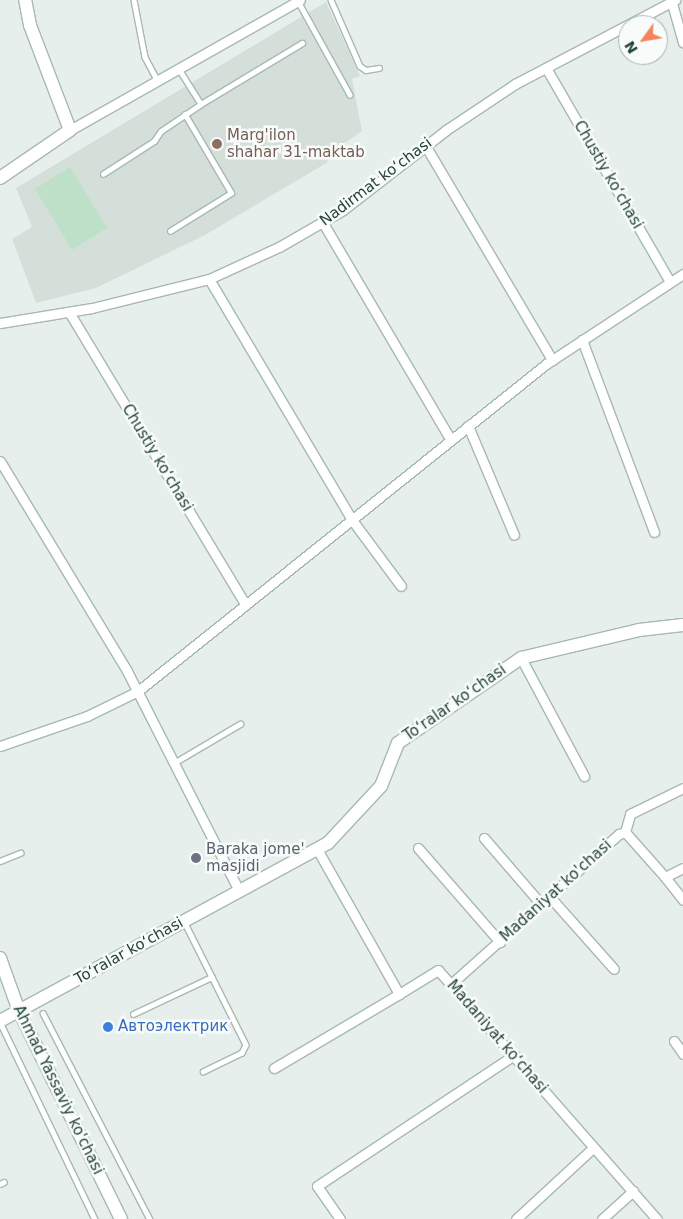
<!DOCTYPE html>
<html>
<head>
<meta charset="utf-8">
<style>
	body { margin:0 }
	#map { position:relative; width:683px; height:1219px; overflow:hidden; background:#e6efeb; font-family:"DejaVu Sans",sans-serif }
	div>[style] { position:absolute }
	.built>* { inset:0; background:#d4dfda }
	.green>* { inset:0; background:#bfe0c8 }
	.roads { filter:drop-shadow(1px 0 #a8b8b2) drop-shadow(-1px 0 #a8b8b2) drop-shadow(0 1px #a8b8b2) drop-shadow(0 -1px #a8b8b2) }
	.lane>* { height:4.5px; margin:-2.25px; padding:0 2.25px; transform-origin:2.25px; border-radius:2.25px; background:#fff }
	.street>* { height:9px; margin:-4.5px; padding:0 4.5px; transform-origin:4.5px; border-radius:4.5px; background:#fff }
	.secondary>* { height:12px; margin:-6px; padding:0 6px; transform-origin:6px; border-radius:6px; background:#fff }
	.dots>* { width:14px; height:14px; translate:-50% -50%; box-sizing:border-box; border:2px solid #f7fbf9; border-radius:50% }
	span { translate:-50% -50%; white-space:nowrap; text-align:center; line-height:1.15; -webkit-text-stroke:5px #f7fbf9; paint-order:stroke }
	.education-label { font-size:15px; color:#785e54 }
	.left { translate:0 -50%; text-align:left }
	.street-label { font-size:15px; color:#24423a }
	.worship-label { font-size:15px; color:#5b616d }
	.shop-label { font-size:15px; color:#366cbe }
	.north { position:absolute; left:618px; top:15px; width:50px; height:50px; box-sizing:border-box; background:#f7fbf9; border:1px solid #a3b1ad; border-radius:50%; rotate:238deg; font-size:14px; font-weight:700; line-height:20px; text-align:center; color:#24423a }
	.north::after { content:''; display:block; margin:auto; width:18px; height:22px; background:#f4845f; clip-path:polygon(50% 0,100% 100%,50% 72%,0 100%) }
</style>
</head>
<body>
<div id="map">
	<div class="built">
		<div style="clip-path:polygon(326px 2px,360px 76px,352px 79px,362px 131px,325px 157px,328px 162px,205px 235px,96px 288px,36px 303px,12px 239px,32px 227px,16px 188px)"></div>
	</div>
	<div class="green">
		<div style="clip-path:polygon(70px 167px,107px 228px,72px 250px,35px 189px)"></div>
	</div>
	<div class="roads">
		<div class="lane">
			<div style="left:134px;top:0;width:58px;rotate:79.1deg"></div>
			<div style="left:145px;top:57px;width:26px;rotate:62deg"></div>
			<div style="left:331px;top:0;width:72px;rotate:66.3deg"></div>
			<div style="left:360px;top:66px;width:7px;rotate:34deg"></div>
			<div style="left:366px;top:70px;width:13px;rotate:-9deg"></div>
			<div style="left:298px;top:1px;width:107px;rotate:61deg"></div>
			<div style="left:179px;top:69px;width:41px;rotate:57.8deg"></div>
			<div style="left:103px;top:174px;width:61px;rotate:-32.9deg"></div>
			<div style="left:154px;top:141px;width:12px;rotate:-55deg"></div>
			<div style="left:161px;top:131px;width:48px;rotate:-34deg"></div>
			<div style="left:201px;top:104px;width:118px;rotate:-31.1deg"></div>
			<div style="left:170px;top:231px;width:72px;rotate:-31.9deg"></div>
			<div style="left:231px;top:193px;width:91px;rotate:-120.5deg"></div>
			<div style="left:174px;top:763px;width:77px;rotate:-30.6deg"></div>
			<div style="left:0;top:861px;width:22px;rotate:-22deg"></div>
			<div style="left:185px;top:923px;width:136px;rotate:63.4deg"></div>
			<div style="left:246px;top:1045px;width:9px;rotate:117deg"></div>
			<div style="left:242px;top:1053px;width:43px;rotate:154deg"></div>
			<div style="left:43px;top:1013px;width:232px;rotate:62.6deg"></div>
			<div style="left:133px;top:1014px;width:87px;rotate:-25.1deg"></div>
			<div style="left:0;top:1022px;width:219px;rotate:64.3deg"></div>
			<div style="left:0;top:1184px;width:4px;rotate:-27deg"></div>
		</div>
		<div class="street">
			<div style="left:671px;top:0;width:44px;rotate:74.1deg"></div>
			<div style="left:546px;top:68px;width:247px;rotate:59.9deg"></div>
			<div style="left:70px;top:130px;width:264px;rotate:-29.5deg"></div>
			<div style="left:425px;top:145px;width:250px;rotate:59.4deg"></div>
			<div style="left:323px;top:223px;width:252px;rotate:59.5deg"></div>
			<div style="left:209px;top:279px;width:280px;rotate:59.3deg"></div>
			<div style="left:352px;top:520px;width:82px;rotate:53.4deg"></div>
			<div style="left:69px;top:312px;width:342px;rotate:58.9deg"></div>
			<div style="left:0;top:323px;width:93px;rotate:-9.3deg"></div>
			<div style="left:92px;top:308px;width:121px;rotate:-13.9deg"></div>
			<div style="left:209px;top:279px;width:77px;rotate:-24.6deg"></div>
			<div style="left:279px;top:247px;width:74px;rotate:-30deg"></div>
			<div style="left:343px;top:210px;width:130px;rotate:-37.8deg"></div>
			<div style="left:446px;top:130px;width:83px;rotate:-33.7deg"></div>
			<div style="left:515px;top:84px;width:181px;rotate:-27.7deg"></div>
			<div style="left:582px;top:340px;width:205px;rotate:69.4deg"></div>
			<div style="left:468px;top:426px;width:118px;rotate:67.1deg"></div>
			<div style="left:0;top:461px;width:245px;rotate:58.8deg"></div>
			<div style="left:127px;top:671px;width:247px;rotate:63deg"></div>
			<div style="left:521px;top:658px;width:134px;rotate:61.9deg"></div>
			<div style="left:0;top:746px;width:92px;rotate:-19deg"></div>
			<div style="left:87px;top:716px;width:57px;rotate:-26.1deg"></div>
			<div style="left:138px;top:691px;width:523px;rotate:-38.71deg"></div>
			<div style="left:546px;top:364px;width:164px;rotate:-33.3deg"></div>
			<div style="left:625px;top:832px;width:19px;rotate:-74deg"></div>
			<div style="left:630px;top:814px;width:59px;rotate:-26.1deg"></div>
			<div style="left:484px;top:838px;width:87px;rotate:49.2deg"></div>
			<div style="left:418px;top:848px;width:125px;rotate:48.9deg"></div>
			<div style="left:317px;top:849px;width:167px;rotate:60.5deg"></div>
			<div style="left:399px;top:994px;width:46px;rotate:-31.6deg"></div>
			<div style="left:438px;top:970px;width:332px;rotate:48.7deg"></div>
			<div style="left:665px;top:877px;width:29px;rotate:52deg"></div>
			<div style="left:550px;top:897px;width:96px;rotate:48.4deg"></div>
			<div style="left:451px;top:984px;width:225px;rotate:-41.8deg"></div>
			<div style="left:619px;top:834px;width:6px;rotate:-18deg"></div>
			<div style="left:625px;top:832px;width:60px;rotate:48.4deg"></div>
			<div style="left:665px;top:877px;width:20px;rotate:-27deg"></div>
			<div style="left:674px;top:1041px;width:16px;rotate:55deg"></div>
			<div style="left:274px;top:1068px;width:145px;rotate:-30.6deg"></div>
			<div style="left:340px;top:1219px;width:40px;rotate:-124.9deg"></div>
			<div style="left:317px;top:1186px;width:237px;rotate:-33.6deg"></div>
			<div style="left:516px;top:1219px;width:105px;rotate:-42.7deg"></div>
			<div style="left:602px;top:1219px;width:42px;rotate:-42.1deg"></div>
		</div>
		<div class="secondary">
			<div style="left:0;top:178px;width:85px;rotate:-34.4deg"></div>
			<div style="left:70px;top:130px;width:112px;rotate:-110.9deg"></div>
			<div style="left:30px;top:25px;width:25px;rotate:-101deg"></div>
			<div style="left:0;top:958px;width:56px;rotate:70.3deg"></div>
			<div style="left:19px;top:1011px;width:232px;rotate:63.9deg"></div>
			<div style="left:0;top:1021px;width:373px;rotate:-28.5deg"></div>
			<div style="left:328px;top:843px;width:78px;rotate:-47.1deg"></div>
			<div style="left:381px;top:786px;width:46px;rotate:-68.4deg"></div>
			<div style="left:398px;top:743px;width:150px;rotate:-34.6deg"></div>
			<div style="left:521px;top:658px;width:121px;rotate:-13.3deg"></div>
			<div style="left:639px;top:630px;width:44px;rotate:-6.5deg"></div>
		</div>
	</div>
	<div class="dots">
		<div style="left:217px;top:144px;background:#8d6e63"></div>
		<div style="left:196px;top:858px;background:#6b7280"></div>
		<div style="left:108px;top:1027px;background:#3f7fe0"></div>
	</div>
	<div class="education-label">
		<span class="left" style="left:227px;top:144px">Marg'ilon<br>shahar 31-maktab</span>
	</div>
	<div class="street-label">
		<span style="left:608px;top:175px;rotate:60deg">Chustiy koʻchasi</span>
		<span style="left:376px;top:182px;rotate:-37deg">Nadirmat koʻchasi</span>
		<span style="left:157px;top:458px;rotate:59deg">Chustiy koʻchasi</span>
		<span style="left:455px;top:703px;rotate:-35deg">Toʻralar koʻchasi</span>
		<span style="left:556px;top:891px;rotate:-42deg">Madaniyat ko'chasi</span>
		<span style="left:129px;top:951px;rotate:-29deg">Toʻralar koʻchasi</span>
		<span style="left:497px;top:1037px;rotate:49deg">Madaniyat koʻchasi</span>
		<span style="left:58px;top:1090px;rotate:64deg">Ahmad Yassaviy ko'chasi</span>
	</div>
	<div class="worship-label">
		<span class="left" style="left:206px;top:858px">Baraka jome'<br>masjidi</span>
	</div>
	<div class="shop-label">
		<span class="left" style="left:118px;top:1027px">Автоэлектрик</span>
	</div>
	<div class="north">N</div>
</div>
</body>
</html>
